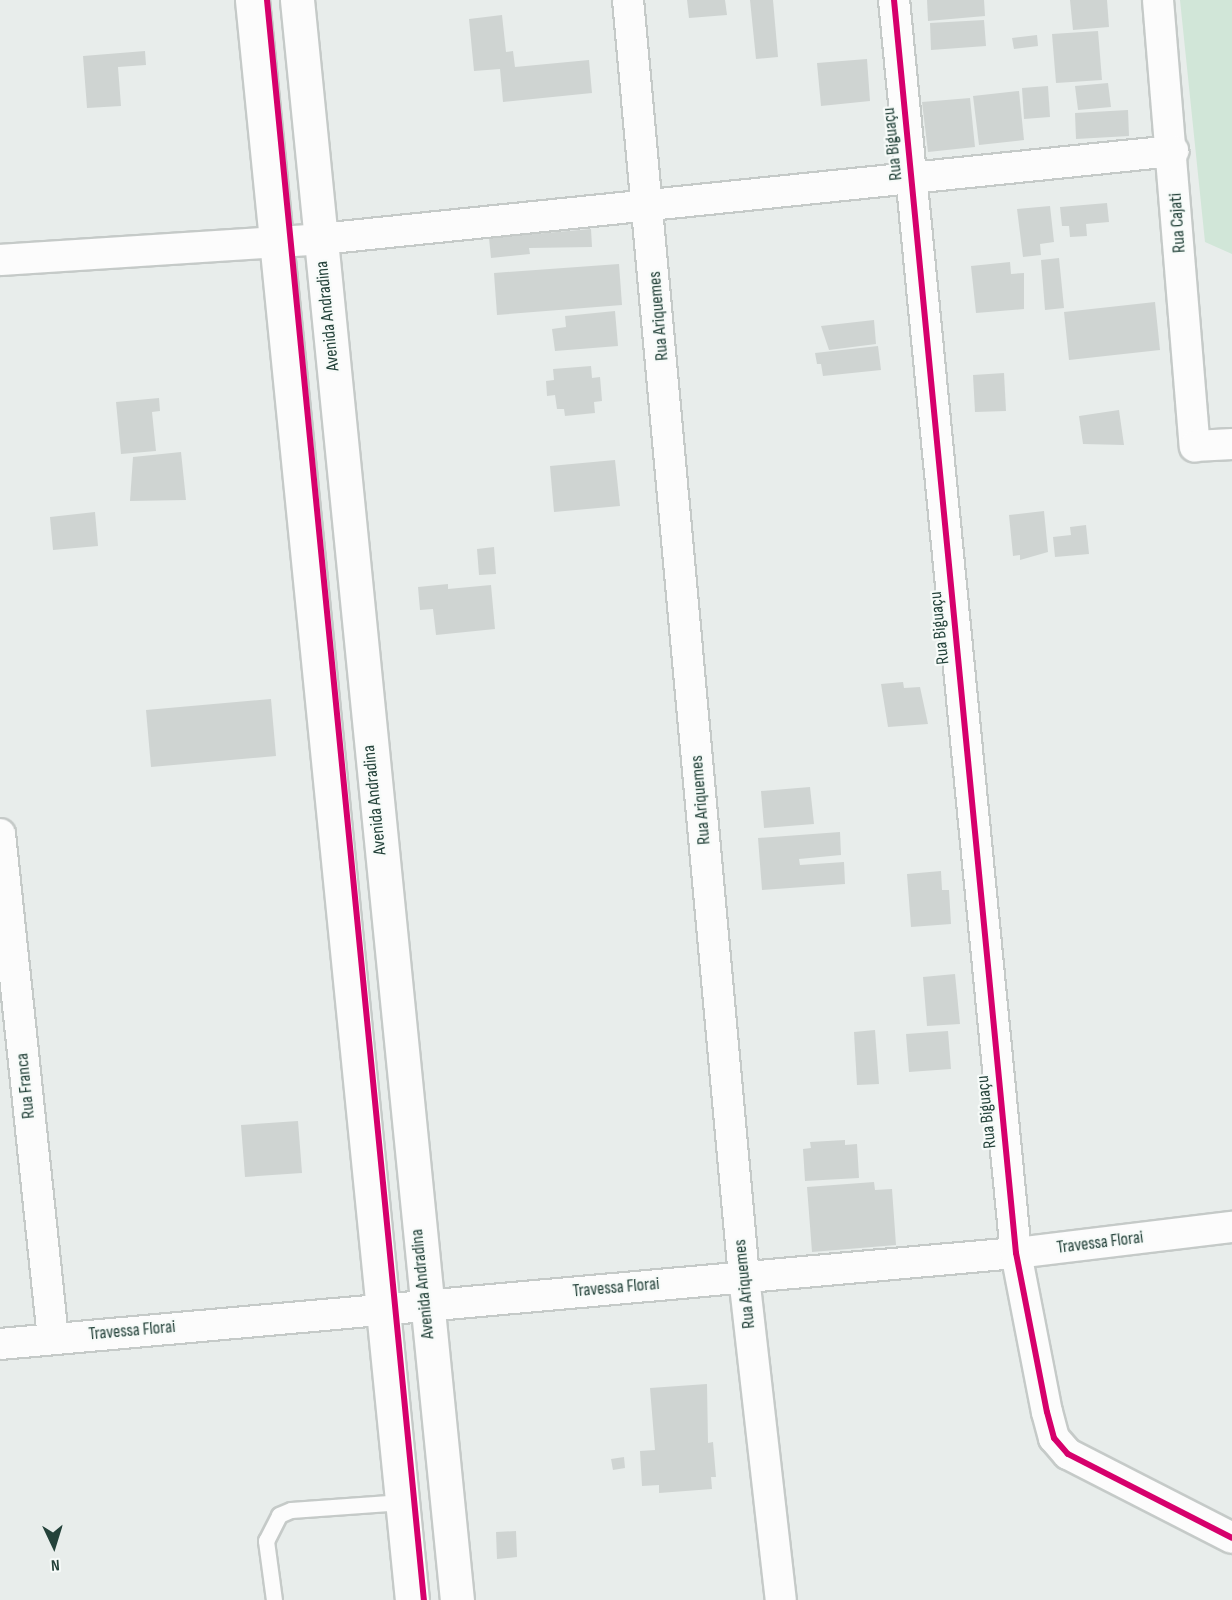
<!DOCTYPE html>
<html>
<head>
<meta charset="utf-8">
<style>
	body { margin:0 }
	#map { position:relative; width:1232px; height:1600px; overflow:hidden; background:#e8edeb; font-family:"Sofia Sans Condensed",sans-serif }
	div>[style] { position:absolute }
	.green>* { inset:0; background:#d1e6d8 }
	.building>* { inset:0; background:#cfd4d2 }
	.roads { filter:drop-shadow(2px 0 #c5cac8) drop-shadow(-2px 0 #c5cac8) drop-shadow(0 2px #c5cac8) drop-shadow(0 -2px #c5cac8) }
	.lane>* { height:15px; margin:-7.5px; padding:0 7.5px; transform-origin:7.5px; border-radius:7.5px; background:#fcfcfc }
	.street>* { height:30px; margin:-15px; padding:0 15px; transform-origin:15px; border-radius:15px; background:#fcfcfc }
	.secondary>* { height:33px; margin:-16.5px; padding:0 16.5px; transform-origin:16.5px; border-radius:16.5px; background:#fcfcfc }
	.cycleway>* { height:6px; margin:-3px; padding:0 3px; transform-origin:3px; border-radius:3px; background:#d6006c }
	span { translate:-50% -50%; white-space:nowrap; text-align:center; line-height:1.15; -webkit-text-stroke:4.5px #f7fbf9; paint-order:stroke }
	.street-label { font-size:18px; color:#24423a }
	.north { position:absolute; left:24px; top:1516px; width:60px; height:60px; -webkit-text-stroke:4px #f7fbf9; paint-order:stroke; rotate:176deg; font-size:16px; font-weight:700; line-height:24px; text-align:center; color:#24423a }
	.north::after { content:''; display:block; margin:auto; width:21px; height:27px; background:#24423a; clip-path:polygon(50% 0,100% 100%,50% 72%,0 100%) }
</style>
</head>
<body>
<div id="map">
	<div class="green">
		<div style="clip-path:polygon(1180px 0,1232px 0,1232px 254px,1205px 242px)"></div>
	</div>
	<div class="building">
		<div style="clip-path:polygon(687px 0,725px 0,727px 15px,689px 18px)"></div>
		<div style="clip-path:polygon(750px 0,773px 0,778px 57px,756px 59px)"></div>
		<div style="clip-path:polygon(927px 0,984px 0,985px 16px,928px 21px)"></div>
		<div style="clip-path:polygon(1070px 0,1107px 0,1109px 27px,1073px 30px)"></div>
		<div style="clip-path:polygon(502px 15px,506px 52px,513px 51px,515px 67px,589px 60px,592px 93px,503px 102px,500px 69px,474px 71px,469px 19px)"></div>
		<div style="clip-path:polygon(984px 20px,986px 46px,931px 50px,930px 23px)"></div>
		<div style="clip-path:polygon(1098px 31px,1102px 80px,1056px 83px,1052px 34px)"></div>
		<div style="clip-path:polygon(1037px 35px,1038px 46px,1014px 49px,1012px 38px)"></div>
		<div style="clip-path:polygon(145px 51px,146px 65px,118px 67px,121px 106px,87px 108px,83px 56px)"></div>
		<div style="clip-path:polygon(867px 59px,870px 101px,821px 106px,817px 63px)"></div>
		<div style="clip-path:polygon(1108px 83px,1111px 107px,1078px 110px,1075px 86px)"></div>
		<div style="clip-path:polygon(1048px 86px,1050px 117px,1024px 119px,1022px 88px)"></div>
		<div style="clip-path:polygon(1019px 91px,1024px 140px,979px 145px,973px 96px)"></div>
		<div style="clip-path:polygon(970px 98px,975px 147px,928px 152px,922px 102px)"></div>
		<div style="clip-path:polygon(1128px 110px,1129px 136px,1076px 139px,1075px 113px)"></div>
		<div style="clip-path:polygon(1107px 203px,1109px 222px,1086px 224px,1087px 236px,1070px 237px,1069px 226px,1062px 226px,1060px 207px)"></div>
		<div style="clip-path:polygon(1050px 206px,1054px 242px,1040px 244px,1041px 255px,1023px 257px,1017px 209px)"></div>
		<div style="clip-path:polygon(591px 229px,592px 247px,529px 248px,530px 254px,491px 258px,489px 238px)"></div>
		<div style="clip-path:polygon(1059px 258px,1064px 308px,1045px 310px,1041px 260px)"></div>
		<div style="clip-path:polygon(1010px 262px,1011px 274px,1024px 273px,1024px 309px,976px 313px,971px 266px)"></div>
		<div style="clip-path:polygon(619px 264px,622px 305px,497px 315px,494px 273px)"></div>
		<div style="clip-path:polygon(1155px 302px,1160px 350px,1069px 360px,1064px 312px)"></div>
		<div style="clip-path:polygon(615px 311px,618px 346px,555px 351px,552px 329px,566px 327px,565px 316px)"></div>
		<div style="clip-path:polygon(874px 320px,876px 344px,829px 350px,821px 326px)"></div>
		<div style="clip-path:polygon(878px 346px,881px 370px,823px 376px,821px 364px,817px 364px,815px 353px)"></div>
		<div style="clip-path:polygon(591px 366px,592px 378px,600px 377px,602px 401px,594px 402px,595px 413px,565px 416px,564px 409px,557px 409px,555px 395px,547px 396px,546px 381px,554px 380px,553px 369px)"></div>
		<div style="clip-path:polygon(1004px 373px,1006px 411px,975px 412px,973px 375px)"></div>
		<div style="clip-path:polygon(159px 398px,160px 411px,152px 412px,156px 451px,121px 454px,116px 402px)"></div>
		<div style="clip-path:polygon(1119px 410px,1124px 445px,1083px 444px,1079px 416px)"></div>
		<div style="clip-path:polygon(181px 452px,186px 500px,130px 501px,133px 457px)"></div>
		<div style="clip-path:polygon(615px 460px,620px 506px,554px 512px,550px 466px)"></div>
		<div style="clip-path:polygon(1044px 511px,1048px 552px,1020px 560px,1020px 555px,1013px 556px,1009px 515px)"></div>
		<div style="clip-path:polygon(95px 512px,98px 546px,53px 550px,50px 517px)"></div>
		<div style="clip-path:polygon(1086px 525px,1089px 554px,1055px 557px,1053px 537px,1071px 535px,1070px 527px)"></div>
		<div style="clip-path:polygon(494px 547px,496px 574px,479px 575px,477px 549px)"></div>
		<div style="clip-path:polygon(448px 584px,448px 589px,491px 585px,495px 629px,436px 635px,433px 609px,420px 610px,418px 587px)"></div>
		<div style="clip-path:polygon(903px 682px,904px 688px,920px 687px,928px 724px,888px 727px,881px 684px)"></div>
		<div style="clip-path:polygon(271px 699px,276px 756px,151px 767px,146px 710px)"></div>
		<div style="clip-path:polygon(810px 787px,814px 824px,764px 828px,761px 791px)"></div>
		<div style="clip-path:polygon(840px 832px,841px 855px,799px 859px,800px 865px,844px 862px,845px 884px,762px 890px,758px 838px)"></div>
		<div style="clip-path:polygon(941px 871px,942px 890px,949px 890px,951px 924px,911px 927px,907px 874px)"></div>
		<div style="clip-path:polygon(955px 974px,960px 1024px,927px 1026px,923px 977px)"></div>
		<div style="clip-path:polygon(875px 1030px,879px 1084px,857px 1085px,854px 1032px)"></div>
		<div style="clip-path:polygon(948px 1031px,951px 1069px,909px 1072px,906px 1034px)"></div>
		<div style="clip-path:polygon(298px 1121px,302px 1173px,245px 1177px,241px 1125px)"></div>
		<div style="clip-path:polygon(845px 1140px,845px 1145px,857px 1144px,859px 1178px,805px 1181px,803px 1149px,811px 1148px,810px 1142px)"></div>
		<div style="clip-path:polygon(874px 1182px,875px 1190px,892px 1189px,896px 1245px,812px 1252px,807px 1187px)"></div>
		<div style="clip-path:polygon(707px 1384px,708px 1443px,713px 1442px,716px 1477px,711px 1477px,712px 1489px,659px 1493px,659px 1485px,642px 1486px,640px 1451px,655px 1450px,650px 1388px)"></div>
		<div style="clip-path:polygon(624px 1457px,625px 1468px,613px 1470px,611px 1459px)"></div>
		<div style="clip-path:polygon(516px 1531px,517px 1557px,497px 1559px,496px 1532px)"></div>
	</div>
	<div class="roads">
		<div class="lane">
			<div style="left:274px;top:1600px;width:60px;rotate:-97.7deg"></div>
			<div style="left:266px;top:1541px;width:29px;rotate:-63deg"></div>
			<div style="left:279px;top:1515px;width:13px;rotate:-23deg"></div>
			<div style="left:291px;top:1510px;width:112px;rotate:-4.1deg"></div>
		</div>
		<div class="street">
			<div style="left:628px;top:0;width:1282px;rotate:84.81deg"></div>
			<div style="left:744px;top:1277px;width:325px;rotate:83.5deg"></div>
			<div style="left:894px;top:0;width:1259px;rotate:84.44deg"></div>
			<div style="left:1016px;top:1253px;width:162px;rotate:79deg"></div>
			<div style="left:1047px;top:1412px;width:27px;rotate:75deg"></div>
			<div style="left:1054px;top:1438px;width:21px;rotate:49deg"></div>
			<div style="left:1068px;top:1454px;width:184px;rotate:27.1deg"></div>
			<div style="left:1158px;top:0;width:448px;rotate:85.3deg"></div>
			<div style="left:1195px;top:446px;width:37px;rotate:-3deg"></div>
			<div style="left:0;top:260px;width:322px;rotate:-3.7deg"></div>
			<div style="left:321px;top:239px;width:857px;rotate:-5.9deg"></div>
			<div style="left:0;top:834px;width:507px;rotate:84deg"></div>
			<div style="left:0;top:1344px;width:1020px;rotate:-5.12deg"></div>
			<div style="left:1016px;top:1253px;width:218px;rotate:-6.9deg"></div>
		</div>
		<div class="secondary">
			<div style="left:252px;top:0;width:1608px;rotate:84.29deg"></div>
			<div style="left:297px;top:0;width:1608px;rotate:84.29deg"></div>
		</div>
	</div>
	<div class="cycleway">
		<div style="left:267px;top:0;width:1608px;rotate:84.4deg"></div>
		<div style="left:894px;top:0;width:1259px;rotate:84.44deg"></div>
		<div style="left:1016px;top:1253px;width:162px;rotate:79deg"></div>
		<div style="left:1047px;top:1412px;width:27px;rotate:75deg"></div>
		<div style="left:1054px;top:1438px;width:21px;rotate:49deg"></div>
		<div style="left:1068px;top:1454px;width:184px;rotate:27.1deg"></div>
	</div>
	<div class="street-label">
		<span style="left:893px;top:144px;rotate:-96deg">Rua Biguaçu</span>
		<span style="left:1178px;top:223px;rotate:-94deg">Rua Cajati</span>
		<span style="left:328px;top:316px;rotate:-96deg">Avenida Andradina</span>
		<span style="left:659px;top:316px;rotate:-95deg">Rua Ariquemes</span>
		<span style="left:940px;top:628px;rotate:-96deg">Rua Biguaçu</span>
		<span style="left:375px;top:800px;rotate:-96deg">Avenida Andradina</span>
		<span style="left:701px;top:800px;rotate:-95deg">Rua Ariquemes</span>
		<span style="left:26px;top:1086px;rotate:-96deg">Rua Franca</span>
		<span style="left:987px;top:1112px;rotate:-96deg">Rua Biguaçu</span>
		<span style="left:1100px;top:1243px;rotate:-7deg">Travessa Florai</span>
		<span style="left:423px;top:1284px;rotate:-96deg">Avenida Andradina</span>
		<span style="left:745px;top:1284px;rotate:-96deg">Rua Ariquemes</span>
		<span style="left:616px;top:1288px;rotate:-5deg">Travessa Florai</span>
		<span style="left:132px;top:1331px;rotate:-5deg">Travessa Florai</span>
	</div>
	<div class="north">N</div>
</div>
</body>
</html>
